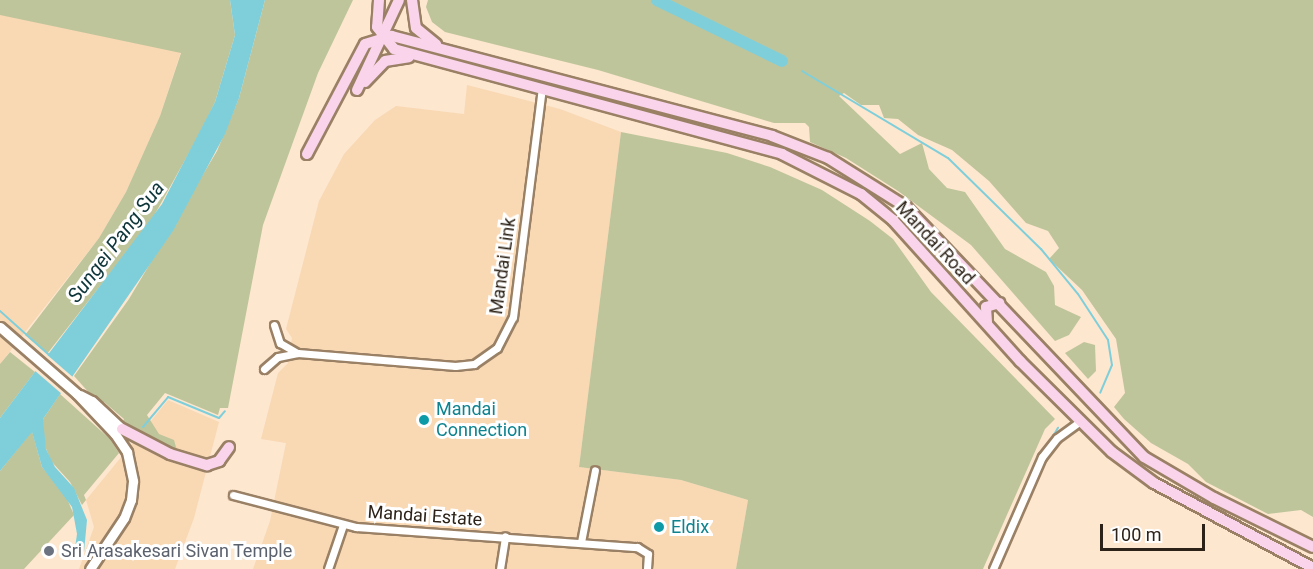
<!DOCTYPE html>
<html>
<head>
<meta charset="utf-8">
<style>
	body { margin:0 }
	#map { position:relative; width:1313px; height:569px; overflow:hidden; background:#fde7cf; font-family:Roboto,sans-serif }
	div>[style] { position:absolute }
	.built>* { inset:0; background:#f9d8b4 }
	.green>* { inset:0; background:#bfc59b }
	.water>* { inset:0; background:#7fcfdb }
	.pier>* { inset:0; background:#fde7cf }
	.stream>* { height:2px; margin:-1px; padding:0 1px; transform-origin:1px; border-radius:1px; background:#7fcfdb }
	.river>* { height:12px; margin:-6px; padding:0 6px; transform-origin:6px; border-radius:6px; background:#7fcfdb }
	.roads { filter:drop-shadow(2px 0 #9a8165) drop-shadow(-2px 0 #9a8165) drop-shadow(0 2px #9a8165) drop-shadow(0 -2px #9a8165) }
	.minor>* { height:7px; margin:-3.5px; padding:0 3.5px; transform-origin:3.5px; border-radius:3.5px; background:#fff }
	.tertiary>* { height:9px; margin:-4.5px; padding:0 4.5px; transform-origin:4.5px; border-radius:4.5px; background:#fff }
	.primary>* { height:10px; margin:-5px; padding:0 5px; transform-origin:5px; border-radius:5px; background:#fad4eb }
	.dots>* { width:16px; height:16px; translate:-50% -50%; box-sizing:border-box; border:3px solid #fff; border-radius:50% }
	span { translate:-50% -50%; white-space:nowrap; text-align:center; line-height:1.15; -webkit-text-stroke:6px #fff; paint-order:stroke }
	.street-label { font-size:18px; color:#2c2217 }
	.culture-label { font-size:18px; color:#0d838f }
	.left { translate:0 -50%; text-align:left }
	.worship-label { font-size:18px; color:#5b616d }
	.water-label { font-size:20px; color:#0e353a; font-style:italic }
	.scale { position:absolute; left:1100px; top:524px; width:105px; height:27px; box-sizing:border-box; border:3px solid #2c2217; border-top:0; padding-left:8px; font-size:18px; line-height:21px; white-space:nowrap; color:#2c2217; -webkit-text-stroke:4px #fff; paint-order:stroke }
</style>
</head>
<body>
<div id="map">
	<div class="built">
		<div style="clip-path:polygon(0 0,188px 30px,160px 116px,126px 192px,99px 238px,0 364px)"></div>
		<div style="clip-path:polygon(467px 85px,560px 109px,621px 132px,579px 467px,681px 480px,748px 500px,736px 569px,253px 569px,270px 521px,286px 443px,261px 439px,278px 373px,288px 363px,292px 338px,286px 329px,319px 201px,344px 154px,375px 120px,396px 106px,464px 114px)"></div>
		<div style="clip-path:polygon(168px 400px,219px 422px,194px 518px,175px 569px,79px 569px,94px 527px,86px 500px)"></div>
	</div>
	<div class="green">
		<div style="clip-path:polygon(0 0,230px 0,235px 35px,215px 102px,199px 135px,151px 221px,47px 354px,25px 335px,99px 238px,126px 192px,160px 116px,181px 53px,0 15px)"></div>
		<div style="clip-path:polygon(265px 0,353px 0,318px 73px,263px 225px,228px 408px,220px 408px,218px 415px,165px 393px,147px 415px,159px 434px,174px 440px,178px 454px,122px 424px,124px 419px,104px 402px,100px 405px,74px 376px,129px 299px,217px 151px,239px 98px)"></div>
		<div style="clip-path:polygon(428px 0,1313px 0,1313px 517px,1301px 510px,1268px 514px,1206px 482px,1188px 464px,1151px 443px,1124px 419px,1114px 407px,1125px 393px,1116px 339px,1082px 290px,1049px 259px,1059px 248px,1048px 231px,1026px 223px,989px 181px,952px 150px,918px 135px,898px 119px,884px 118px,879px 105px,861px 105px,844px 93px,839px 96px,900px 154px,922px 143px,929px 169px,947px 188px,965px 192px,1005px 249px,1046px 272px,1054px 286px,1055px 305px,1081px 317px,1069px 335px,1055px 341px,971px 245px,898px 191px,846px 158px,810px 142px,809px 127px,805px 123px,774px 123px,598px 70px,445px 32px,432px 22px,426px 7px)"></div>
		<div style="clip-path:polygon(621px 132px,727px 153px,770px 167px,822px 190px,870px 221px,893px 239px,931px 292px,1055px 419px,1045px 429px,983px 569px,736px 569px,748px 500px,681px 480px,579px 467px)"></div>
		<div style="clip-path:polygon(1084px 342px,1095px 345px,1096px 371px,1088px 379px,1065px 353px)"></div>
		<div style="clip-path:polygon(10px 352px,35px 372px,0 418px,0 364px)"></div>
		<div style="clip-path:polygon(60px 394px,110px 439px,119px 453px,84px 495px,86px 500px,82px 505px,70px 482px,51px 461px,43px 441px,43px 419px)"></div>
		<div style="clip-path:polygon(32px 431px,42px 467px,65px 494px,74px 515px,24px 569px,0 569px,0 471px)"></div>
	</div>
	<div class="water">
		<div style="clip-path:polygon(230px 0,265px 0,239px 98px,225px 134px,173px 231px,43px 419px,46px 449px,55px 467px,74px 488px,87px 520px,84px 552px,75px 548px,77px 534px,72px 507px,42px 467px,32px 432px,0 471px,0 418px,162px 204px,215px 102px,235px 35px)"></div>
	</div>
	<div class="pier">
		<div style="clip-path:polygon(45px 353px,75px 379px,63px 395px,33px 369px)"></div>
	</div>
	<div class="stream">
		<div style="left:802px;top:71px;width:170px;rotate:30.8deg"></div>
		<div style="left:948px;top:158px;width:130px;rotate:44.4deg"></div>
		<div style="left:1041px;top:249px;width:58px;rotate:50.6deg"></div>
		<div style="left:1078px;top:294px;width:55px;rotate:56.9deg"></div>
		<div style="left:1108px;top:340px;width:25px;rotate:81deg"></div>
		<div style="left:1112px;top:365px;width:30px;rotate:113deg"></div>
		<div style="left:0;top:311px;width:66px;rotate:41.9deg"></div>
		<div style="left:143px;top:427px;width:39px;rotate:-50deg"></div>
		<div style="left:168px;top:397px;width:55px;rotate:22.4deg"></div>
		<div style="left:219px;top:418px;width:9px;rotate:-49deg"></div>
		<div style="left:1048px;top:445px;width:20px;rotate:-60deg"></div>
	</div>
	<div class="river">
		<div style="left:657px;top:0;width:139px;rotate:26deg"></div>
	</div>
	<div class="roads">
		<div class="minor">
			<div style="left:274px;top:325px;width:19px;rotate:72deg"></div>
			<div style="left:280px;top:343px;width:20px;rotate:30deg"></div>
			<div style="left:264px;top:369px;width:18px;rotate:-41deg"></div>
			<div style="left:278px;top:357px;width:20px;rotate:-11deg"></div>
			<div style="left:298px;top:353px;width:158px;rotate:4.7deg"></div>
			<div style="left:455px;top:366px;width:19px;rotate:-6deg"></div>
			<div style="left:474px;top:364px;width:28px;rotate:-35deg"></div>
			<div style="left:497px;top:348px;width:35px;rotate:-63deg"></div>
			<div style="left:513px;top:317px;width:231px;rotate:-82.8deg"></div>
			<div style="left:233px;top:495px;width:127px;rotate:14.6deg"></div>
			<div style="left:356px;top:527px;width:282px;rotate:4.1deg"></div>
			<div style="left:637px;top:547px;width:13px;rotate:32deg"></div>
			<div style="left:648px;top:554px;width:15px;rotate:94deg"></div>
			<div style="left:581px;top:542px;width:73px;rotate:-79deg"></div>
			<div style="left:328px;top:569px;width:46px;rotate:-71.2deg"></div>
			<div style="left:500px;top:569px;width:33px;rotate:-81deg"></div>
			<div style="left:993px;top:569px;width:122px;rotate:-66.4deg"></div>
			<div style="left:1042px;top:457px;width:24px;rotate:-52deg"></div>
			<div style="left:1057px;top:438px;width:26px;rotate:-36deg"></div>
		</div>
		<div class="tertiary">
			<div style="left:0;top:327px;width:102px;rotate:41deg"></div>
			<div style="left:77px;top:394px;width:55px;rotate:46.5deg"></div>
			<div style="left:115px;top:434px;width:22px;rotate:56deg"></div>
			<div style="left:127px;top:452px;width:30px;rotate:78deg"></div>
			<div style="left:133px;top:481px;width:19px;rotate:96deg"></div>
			<div style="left:131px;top:500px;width:19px;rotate:111deg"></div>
			<div style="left:124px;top:518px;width:61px;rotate:123.7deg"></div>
			<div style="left:80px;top:395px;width:13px;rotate:27deg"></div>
			<div style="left:92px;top:401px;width:41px;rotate:43deg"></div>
		</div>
		<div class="primary">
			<div style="left:379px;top:0;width:27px;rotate:94deg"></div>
			<div style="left:377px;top:27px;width:28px;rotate:52deg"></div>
			<div style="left:394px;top:49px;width:402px;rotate:15.1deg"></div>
			<div style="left:782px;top:154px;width:89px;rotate:26.9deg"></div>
			<div style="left:861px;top:194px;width:41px;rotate:39.1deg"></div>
			<div style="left:893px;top:220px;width:190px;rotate:48deg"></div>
			<div style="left:1020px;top:361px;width:129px;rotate:44.7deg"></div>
			<div style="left:1112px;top:452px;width:52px;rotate:36.4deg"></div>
			<div style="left:1154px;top:483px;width:180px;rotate:28.1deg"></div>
			<div style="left:412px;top:0;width:28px;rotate:82deg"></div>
			<div style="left:416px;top:28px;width:26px;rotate:39deg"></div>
			<div style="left:365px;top:82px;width:29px;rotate:-46deg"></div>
			<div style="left:385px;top:61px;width:24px;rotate:-9deg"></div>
			<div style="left:357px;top:90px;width:99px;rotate:-65deg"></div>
			<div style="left:307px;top:154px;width:124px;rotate:-62.2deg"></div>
			<div style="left:365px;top:44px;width:28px;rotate:-17deg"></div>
			<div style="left:392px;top:36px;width:393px;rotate:14.7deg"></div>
			<div style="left:772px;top:136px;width:60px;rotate:21.4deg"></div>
			<div style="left:828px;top:158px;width:92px;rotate:32.1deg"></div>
			<div style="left:906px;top:207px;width:345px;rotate:46.4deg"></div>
			<div style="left:1144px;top:457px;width:81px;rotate:30.4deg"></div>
			<div style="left:1214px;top:498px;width:110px;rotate:26.3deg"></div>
			<div style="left:987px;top:322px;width:15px;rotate:-94deg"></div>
			<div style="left:986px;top:307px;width:14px;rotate:-17deg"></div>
			<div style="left:122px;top:429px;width:54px;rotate:27.5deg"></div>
			<div style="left:170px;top:454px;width:39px;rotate:17deg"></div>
			<div style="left:207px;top:465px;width:13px;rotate:-18deg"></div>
			<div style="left:219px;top:461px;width:17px;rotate:-54deg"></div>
		</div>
	</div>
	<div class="dots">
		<div style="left:424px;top:420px;background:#0f9aa8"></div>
		<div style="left:659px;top:527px;background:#0f9aa8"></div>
		<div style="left:49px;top:551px;background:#6b7280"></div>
	</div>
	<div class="street-label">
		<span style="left:935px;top:243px;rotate:47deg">Mandai Road</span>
		<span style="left:503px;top:266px;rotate:-82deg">Mandai Link</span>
		<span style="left:425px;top:516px;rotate:4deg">Mandai Estate</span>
	</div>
	<div class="culture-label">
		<span class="left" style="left:436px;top:420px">Mandai<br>Connection</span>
		<span class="left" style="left:671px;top:527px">Eldix</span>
	</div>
	<div class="worship-label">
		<span class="left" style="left:61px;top:551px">Sri Arasakesari Sivan Temple</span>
	</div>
	<div class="water-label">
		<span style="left:116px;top:242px;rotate:-53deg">Sungei Pang Sua</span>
	</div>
	<div class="scale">100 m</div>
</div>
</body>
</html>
